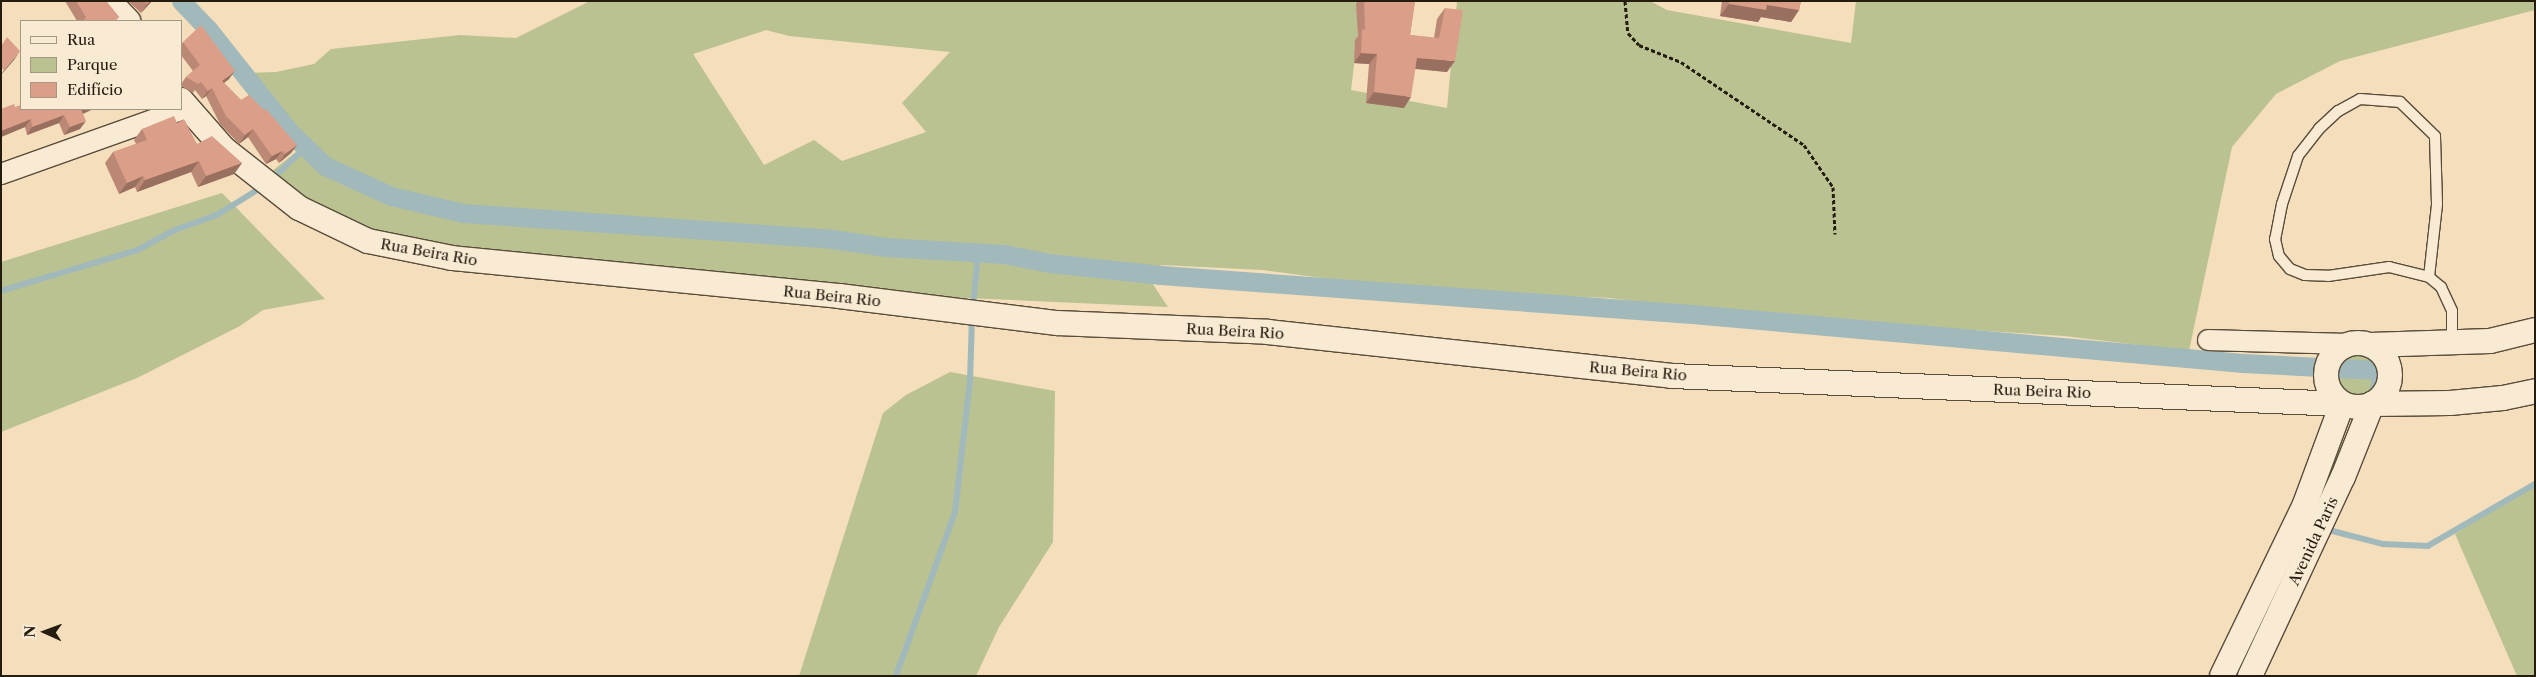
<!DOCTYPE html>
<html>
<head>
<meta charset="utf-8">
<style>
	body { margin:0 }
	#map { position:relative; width:2536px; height:677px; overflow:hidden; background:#f4debb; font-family:"Libre Caslon Text",serif }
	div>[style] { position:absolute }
	.green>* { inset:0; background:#bac291 }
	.round { border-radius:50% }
	.stream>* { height:5.5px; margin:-2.75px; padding:0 2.75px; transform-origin:2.75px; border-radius:2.75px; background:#a1b9bb }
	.canal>* { height:19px; margin:-9.5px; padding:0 9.5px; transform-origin:9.5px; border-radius:9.5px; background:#a1b9bb }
	.path>* { height:3px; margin-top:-1.5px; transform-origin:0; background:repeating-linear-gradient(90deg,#251c10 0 4px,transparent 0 6.5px) }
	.roads { filter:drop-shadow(1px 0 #594c3b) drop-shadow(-1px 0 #594c3b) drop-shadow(0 1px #594c3b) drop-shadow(0 -1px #594c3b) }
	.service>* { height:10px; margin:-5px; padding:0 5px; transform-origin:5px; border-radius:5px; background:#f8ead3 }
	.minor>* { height:20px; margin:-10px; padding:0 10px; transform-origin:10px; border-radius:10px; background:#f8ead3 }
	.tertiary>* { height:24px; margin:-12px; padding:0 12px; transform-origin:12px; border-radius:12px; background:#f8ead3 }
	.tertiary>.ring { margin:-12px; padding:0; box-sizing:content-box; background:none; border:24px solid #f8ead3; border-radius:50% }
	.wall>* { inset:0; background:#bc8876 }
	.shaded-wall>* { inset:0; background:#996f60 }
	.building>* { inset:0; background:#db9e89 }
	span { translate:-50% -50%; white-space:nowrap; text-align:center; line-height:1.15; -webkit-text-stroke:5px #f8ead3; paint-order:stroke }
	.street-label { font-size:15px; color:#251c10 }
	.frame { position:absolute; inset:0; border:2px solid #251c10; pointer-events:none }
	.legend { position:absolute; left:20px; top:20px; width:162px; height:90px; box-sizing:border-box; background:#f8ead3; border:1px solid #a49885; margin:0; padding:6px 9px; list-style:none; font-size:15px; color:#251c10 }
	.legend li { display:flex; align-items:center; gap:10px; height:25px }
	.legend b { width:25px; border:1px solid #a49885 }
	.north { position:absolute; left:20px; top:607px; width:50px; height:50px; -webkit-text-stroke:4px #f8ead3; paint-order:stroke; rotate:272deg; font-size:14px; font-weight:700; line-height:20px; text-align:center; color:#251c10 }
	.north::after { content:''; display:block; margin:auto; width:18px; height:22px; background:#251c10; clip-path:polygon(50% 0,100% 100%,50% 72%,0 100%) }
</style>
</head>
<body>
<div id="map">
	<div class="green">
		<div style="clip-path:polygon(evenodd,590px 1px,1362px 1px,1351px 90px,1447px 108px,1457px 1px,1650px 1px,1667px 10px,1851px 43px,1856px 1px,2535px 1px,2535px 10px,2340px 61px,2276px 94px,2232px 147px,2189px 351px,2064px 336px,1750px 316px,1610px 298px,1483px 293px,1367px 284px,1263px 270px,1161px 265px,1153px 271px,1157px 280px,1150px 280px,1168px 307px,921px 296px,576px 265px,371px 235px,328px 213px,267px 175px,296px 152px,253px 103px,249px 73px,276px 72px,314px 64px,331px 49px,460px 35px,516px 38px,590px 1px,766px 30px,789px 36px,950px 52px,902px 103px,926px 132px,842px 161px,814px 140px,764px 165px,693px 54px,766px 30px)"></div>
		<div style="clip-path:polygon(222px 193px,325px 299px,263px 310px,240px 326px,137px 378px,1px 432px,1px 262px)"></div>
		<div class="round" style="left:2335px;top:351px;width:46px;height:46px"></div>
		<div style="clip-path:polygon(950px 372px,1055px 391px,1053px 542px,999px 627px,976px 676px,799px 676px,883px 413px,906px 395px)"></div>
		<div style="clip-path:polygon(2535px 484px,2535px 676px,2517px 676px,2455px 534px)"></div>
	</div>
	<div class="stream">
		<div style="left:271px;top:180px;width:47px;rotate:-43.3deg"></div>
		<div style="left:1px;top:291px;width:143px;rotate:-16.7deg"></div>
		<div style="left:138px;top:250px;width:42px;rotate:-28.4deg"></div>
		<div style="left:175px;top:230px;width:45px;rotate:-19.7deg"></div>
		<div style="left:217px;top:215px;width:55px;rotate:-31.7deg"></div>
		<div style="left:973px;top:307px;width:53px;rotate:-84.6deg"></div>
		<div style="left:2371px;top:398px;width:29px;rotate:-78deg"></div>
		<div style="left:2325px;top:529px;width:60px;rotate:14.5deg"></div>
		<div style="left:2383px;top:544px;width:45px;rotate:2.5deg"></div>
		<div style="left:2428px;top:546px;width:124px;rotate:-30.1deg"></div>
		<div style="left:896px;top:676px;width:174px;rotate:-70.2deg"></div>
		<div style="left:955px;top:512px;width:132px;rotate:-83.5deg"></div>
		<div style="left:970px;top:381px;width:62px;rotate:-88.2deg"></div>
	</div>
	<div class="canal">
		<div style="left:181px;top:1px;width:39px;rotate:46deg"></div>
		<div style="left:208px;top:29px;width:132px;rotate:51.5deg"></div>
		<div style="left:290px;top:132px;width:49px;rotate:44.2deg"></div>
		<div style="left:325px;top:166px;width:72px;rotate:24.4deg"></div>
		<div style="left:391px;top:196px;width:74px;rotate:13.3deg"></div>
		<div style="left:463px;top:213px;width:370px;rotate:4deg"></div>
		<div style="left:832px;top:239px;width:55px;rotate:8.4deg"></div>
		<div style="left:886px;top:247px;width:118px;rotate:3.4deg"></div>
		<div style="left:1004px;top:254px;width:46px;rotate:11.3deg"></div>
		<div style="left:1049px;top:263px;width:113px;rotate:6.1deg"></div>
		<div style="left:1161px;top:275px;width:532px;rotate:4.2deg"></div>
		<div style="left:1692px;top:314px;width:553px;rotate:5.08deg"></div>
		<div style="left:2243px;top:363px;width:134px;rotate:3deg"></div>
	</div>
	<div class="path">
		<div style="left:1625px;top:1px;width:32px;rotate:85deg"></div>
		<div style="left:1628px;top:33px;width:16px;rotate:47deg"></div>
		<div style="left:1639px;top:45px;width:45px;rotate:22deg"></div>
		<div style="left:1681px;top:62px;width:148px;rotate:34deg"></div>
		<div style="left:1804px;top:145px;width:51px;rotate:55.4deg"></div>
		<div style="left:1833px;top:187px;width:47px;rotate:87.6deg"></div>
	</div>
	<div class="roads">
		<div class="service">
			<div style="left:2429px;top:277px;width:73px;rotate:-83.7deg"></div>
			<div style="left:2437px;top:204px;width:68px;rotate:-91.7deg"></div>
			<div style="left:2435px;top:136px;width:49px;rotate:-135.8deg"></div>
			<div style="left:2400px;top:102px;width:40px;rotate:-175.7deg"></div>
			<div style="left:2360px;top:99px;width:25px;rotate:151deg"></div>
			<div style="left:2338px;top:111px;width:26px;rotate:137deg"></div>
			<div style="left:2319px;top:129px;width:34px;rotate:128deg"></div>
			<div style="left:2298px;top:156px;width:51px;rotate:108.4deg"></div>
			<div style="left:2282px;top:204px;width:36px;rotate:101deg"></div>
			<div style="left:2275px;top:239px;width:17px;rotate:77deg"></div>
			<div style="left:2279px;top:256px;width:17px;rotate:50deg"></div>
			<div style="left:2290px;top:269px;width:16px;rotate:22deg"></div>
			<div style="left:2305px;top:275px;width:23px;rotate:2deg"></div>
			<div style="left:2328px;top:276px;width:62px;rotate:-8.4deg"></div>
			<div style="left:2389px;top:267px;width:41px;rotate:14deg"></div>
			<div style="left:2429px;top:277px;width:16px;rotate:40deg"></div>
			<div style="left:2441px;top:287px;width:26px;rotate:65deg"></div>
			<div style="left:2452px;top:311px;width:29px;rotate:90deg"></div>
		</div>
		<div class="minor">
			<div style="left:1px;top:174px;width:196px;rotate:-19.6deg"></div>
			<div style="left:2208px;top:340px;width:139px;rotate:1.6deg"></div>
		</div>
		<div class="tertiary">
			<div style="left:109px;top:1px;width:28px;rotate:46deg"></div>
			<div style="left:181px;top:100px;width:65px;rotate:48.7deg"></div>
			<div style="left:224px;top:149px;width:95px;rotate:38.2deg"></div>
			<div style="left:299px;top:208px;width:76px;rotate:25.6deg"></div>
			<div style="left:368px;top:241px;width:86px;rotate:11.4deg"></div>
			<div style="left:452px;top:258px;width:389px;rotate:5.6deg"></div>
			<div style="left:839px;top:296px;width:220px;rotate:7.1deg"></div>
			<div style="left:1057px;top:323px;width:211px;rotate:2.4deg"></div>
			<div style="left:1268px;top:332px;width:406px;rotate:6.2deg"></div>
			<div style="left:1672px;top:376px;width:671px;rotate:2.39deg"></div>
			<div class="ring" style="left:2326px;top:343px;width:40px;height:40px"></div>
			<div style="left:2370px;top:345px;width:120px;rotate:-1.9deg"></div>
			<div style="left:2490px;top:341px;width:46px;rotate:-13.7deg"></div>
			<div style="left:2372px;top:404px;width:78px;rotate:-0.7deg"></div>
			<div style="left:2450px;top:403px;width:53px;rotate:-5.4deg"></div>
			<div style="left:2503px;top:398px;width:33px;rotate:-12deg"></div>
			<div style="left:2222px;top:676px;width:191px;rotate:-64.2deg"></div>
			<div style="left:2305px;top:504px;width:107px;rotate:-69.7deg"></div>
			<div style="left:2250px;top:676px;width:220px;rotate:-65deg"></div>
			<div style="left:2343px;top:477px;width:79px;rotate:-68.3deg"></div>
		</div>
	</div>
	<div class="wall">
		<div style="clip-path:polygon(65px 1px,106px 1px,119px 17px,115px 21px,77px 21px)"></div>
		<div style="clip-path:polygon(128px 1px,152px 1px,141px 13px)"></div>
		<div style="clip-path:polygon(1358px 1px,1415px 1px,1410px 35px,1434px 38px,1437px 19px,1445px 8px,1447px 72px,1415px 69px,1404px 108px,1366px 103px,1369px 64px,1354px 63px,1355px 40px,1358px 36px,1356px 4px)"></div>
		<div style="clip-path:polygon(1722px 1px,1801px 1px,1799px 10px,1791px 22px,1761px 17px,1758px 22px,1720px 16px)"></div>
		<div style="clip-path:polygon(183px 42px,229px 79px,224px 83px,241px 100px,297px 145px,291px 153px,279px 163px,276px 159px,266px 164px,248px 137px,239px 144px,220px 124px,206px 96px,202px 99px,195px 90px,193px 93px,181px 86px,181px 84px,186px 77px,193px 71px,181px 55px,181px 45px)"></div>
		<div style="clip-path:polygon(1px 109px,93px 109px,83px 114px,80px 129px,64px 135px,59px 123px,27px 135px,25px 127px,1px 137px)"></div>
		<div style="clip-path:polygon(177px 123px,197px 144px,242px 163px,234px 174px,198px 187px,191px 172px,137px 192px,135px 187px,119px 194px,105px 163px,113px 152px,136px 144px,134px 140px,142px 129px)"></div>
	</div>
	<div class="shaded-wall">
		<div style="clip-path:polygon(150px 1px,152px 1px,141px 13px,147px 4px)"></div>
		<div style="clip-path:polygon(1729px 4px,1767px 5px,1799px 10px,1791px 22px,1761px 17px,1758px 22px,1720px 16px)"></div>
		<div style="clip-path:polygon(20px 51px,14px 60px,1px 75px,4px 70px)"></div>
		<div style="clip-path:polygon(1361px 53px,1377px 54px,1369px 64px,1354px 63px)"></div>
		<div style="clip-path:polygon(1417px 58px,1455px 61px,1447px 72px,1409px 68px)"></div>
		<div style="clip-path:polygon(235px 71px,229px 79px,216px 89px,222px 81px)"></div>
		<div style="clip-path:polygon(212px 88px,206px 96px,202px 99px,208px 91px)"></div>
		<div style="clip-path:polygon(1374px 92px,1411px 97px,1404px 108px,1366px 103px)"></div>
		<div style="clip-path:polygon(81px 109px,93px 109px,76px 117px)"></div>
		<div style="clip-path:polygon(64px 115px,59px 123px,27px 135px,32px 127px)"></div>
		<div style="clip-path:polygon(31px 119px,25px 127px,1px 137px,1px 131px)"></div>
		<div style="clip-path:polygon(86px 121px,80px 129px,64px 135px,70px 127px)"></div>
		<div style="clip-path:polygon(253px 129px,248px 137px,239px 144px,245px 135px)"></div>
		<div style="clip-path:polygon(297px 145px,291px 153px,279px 163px,285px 154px)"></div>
		<div style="clip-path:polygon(282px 151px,276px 159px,266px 164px,272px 156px)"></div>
		<div style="clip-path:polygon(199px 161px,191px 172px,137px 192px,145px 180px)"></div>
		<div style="clip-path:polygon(242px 163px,234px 174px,198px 187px,206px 176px)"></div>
		<div style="clip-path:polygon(143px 176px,135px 187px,119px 194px,127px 183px)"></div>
	</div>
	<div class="building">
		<div style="clip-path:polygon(76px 1px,106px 1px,119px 17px,114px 21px,86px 21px,84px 20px,86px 17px)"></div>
		<div style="clip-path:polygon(144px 1px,150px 1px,147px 4px)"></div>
		<div style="clip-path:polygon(1364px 1px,1415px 1px,1410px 35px,1439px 38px,1445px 8px,1463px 10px,1455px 61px,1417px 58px,1411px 97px,1374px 92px,1377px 54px,1361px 53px,1362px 29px,1365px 30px)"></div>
		<div style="clip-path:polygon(1729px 1px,1801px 1px,1799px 10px,1767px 5px,1766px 10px,1729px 4px)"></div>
		<div style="clip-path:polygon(201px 25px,235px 71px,222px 81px,241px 100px,249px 95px,264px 110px,266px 109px,297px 145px,285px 154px,282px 151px,272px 156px,253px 129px,245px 135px,226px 116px,212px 88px,208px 91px,201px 82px,198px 84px,186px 77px,200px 65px,183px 42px)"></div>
		<div style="clip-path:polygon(7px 37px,20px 51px,4px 70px,1px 68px,1px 46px)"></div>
		<div style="clip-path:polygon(14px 104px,15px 107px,21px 105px,21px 109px,82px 109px,81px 109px,86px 121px,70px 127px,64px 115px,32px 127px,31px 119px,1px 131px,1px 109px)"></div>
		<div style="clip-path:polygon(174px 116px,177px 123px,184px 119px,197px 144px,212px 136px,242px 163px,206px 176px,199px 161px,145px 180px,143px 176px,127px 183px,113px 152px,147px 140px,142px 129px)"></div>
	</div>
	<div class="street-label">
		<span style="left:429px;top:252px;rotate:10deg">Rua Beira Rio</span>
		<span style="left:832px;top:296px;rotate:6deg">Rua Beira Rio</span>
		<span style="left:1235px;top:331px;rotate:3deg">Rua Beira Rio</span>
		<span style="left:1638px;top:371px;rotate:5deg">Rua Beira Rio</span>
		<span style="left:2042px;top:391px;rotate:2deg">Rua Beira Rio</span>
		<span style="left:2313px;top:541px;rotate:-65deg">Avenida Paris</span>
	</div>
	<div class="frame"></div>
	<ul class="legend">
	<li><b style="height:6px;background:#f8ead3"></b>Rua</li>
	<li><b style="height:14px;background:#bac291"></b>Parque</li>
	<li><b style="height:14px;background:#db9e89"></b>Edifício</li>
	</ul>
	<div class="north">N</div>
</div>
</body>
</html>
